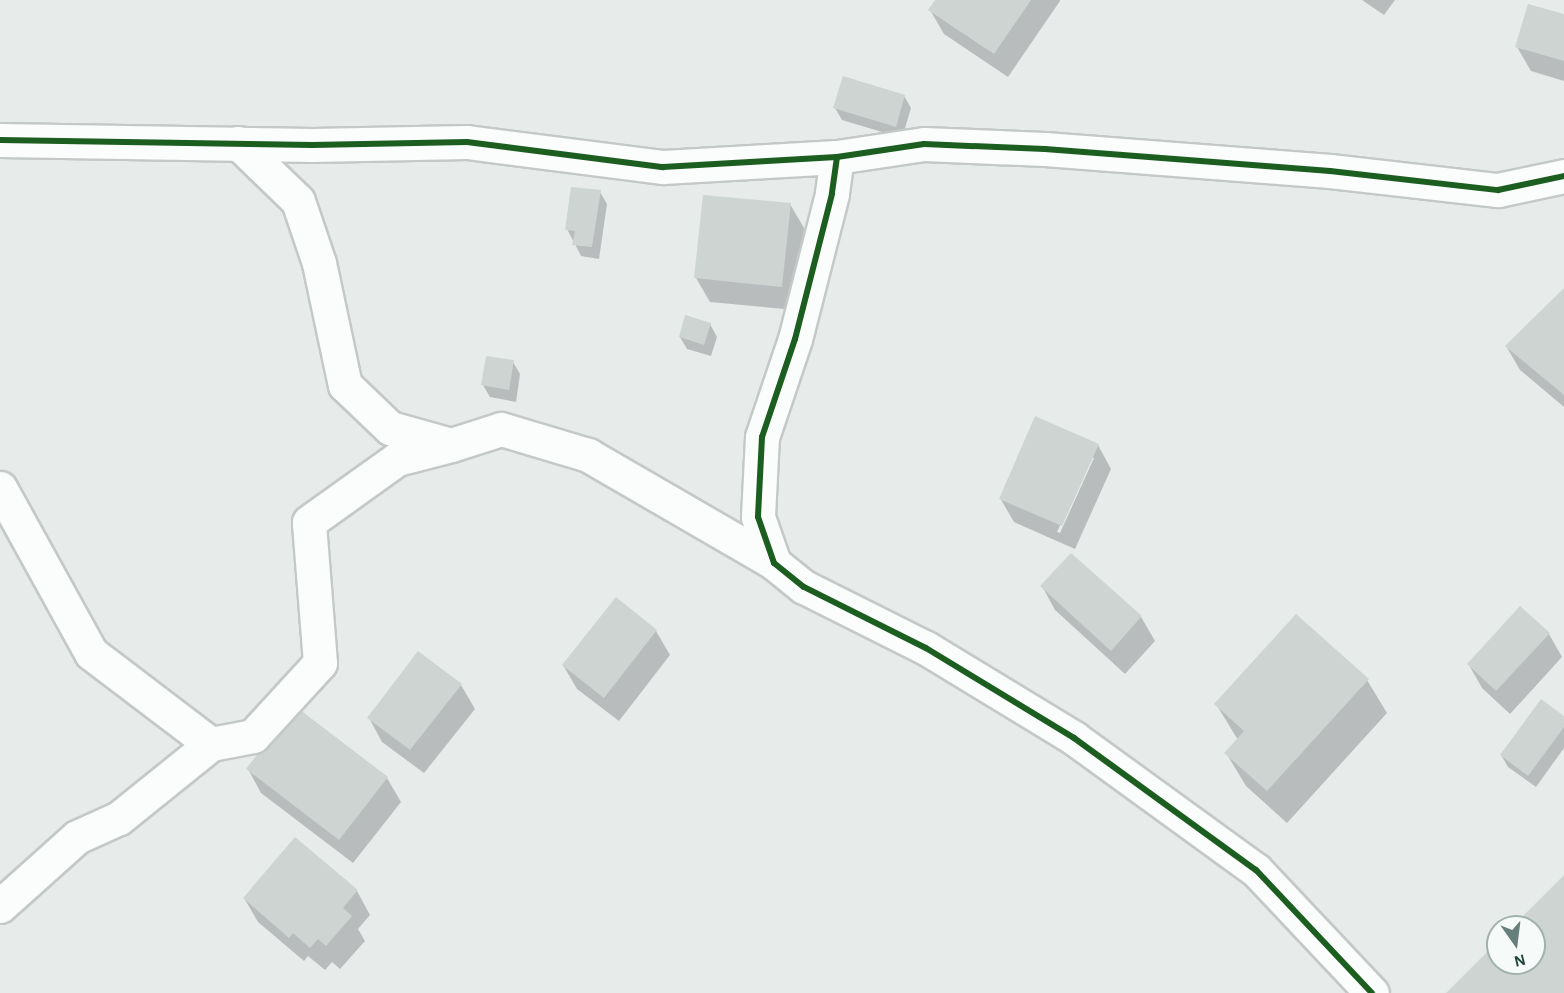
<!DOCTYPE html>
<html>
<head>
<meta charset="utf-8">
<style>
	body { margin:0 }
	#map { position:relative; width:1564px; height:993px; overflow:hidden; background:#e7eceb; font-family:"Alegreya Sans",sans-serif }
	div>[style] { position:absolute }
	.shadow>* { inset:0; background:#0003 }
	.building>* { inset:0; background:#cdd4d2 }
	.roads { filter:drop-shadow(2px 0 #c4c9c8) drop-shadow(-2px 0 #c4c9c8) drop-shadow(0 2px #c4c9c8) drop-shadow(0 -2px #c4c9c8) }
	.minor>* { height:33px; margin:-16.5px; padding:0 16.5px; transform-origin:16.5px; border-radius:16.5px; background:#fbfcfc }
	.cycleway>* { height:6px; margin:-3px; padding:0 3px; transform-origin:3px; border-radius:3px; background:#1b5e20 }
	span { translate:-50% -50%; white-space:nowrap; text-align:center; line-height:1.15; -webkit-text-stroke:6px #f6fbf9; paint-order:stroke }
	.north { position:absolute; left:1486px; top:915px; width:60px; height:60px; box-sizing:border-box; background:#f6fbf9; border:2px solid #a1b2ae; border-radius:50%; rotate:166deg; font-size:16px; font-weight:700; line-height:24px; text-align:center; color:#21443e }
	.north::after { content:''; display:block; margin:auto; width:21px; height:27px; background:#667f7b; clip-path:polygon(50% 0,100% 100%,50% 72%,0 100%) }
</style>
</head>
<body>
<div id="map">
	<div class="shadow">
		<div style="clip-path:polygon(937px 0,1060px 0,1060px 1px,1008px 77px,944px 34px,930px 10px)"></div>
		<div style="clip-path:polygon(1362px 0,1395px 0,1384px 15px)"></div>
		<div style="clip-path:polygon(1564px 16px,1564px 81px,1531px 71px,1517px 47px)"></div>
		<div style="clip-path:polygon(904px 96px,911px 108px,902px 138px,842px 120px,835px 108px)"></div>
		<div style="clip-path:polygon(600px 192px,607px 204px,599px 259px,581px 256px,567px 229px)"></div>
		<div style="clip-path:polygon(790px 204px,804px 228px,795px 310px,710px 302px,696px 278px)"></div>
		<div style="clip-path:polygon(1564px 290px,1564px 407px,1520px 370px,1506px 346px)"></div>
		<div style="clip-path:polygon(710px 324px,717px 337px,711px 356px,687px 349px,680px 337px)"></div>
		<div style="clip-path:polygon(513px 362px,520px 374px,516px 402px,490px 397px,483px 385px)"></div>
		<div style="clip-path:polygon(evenodd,1098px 445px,1111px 469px,1075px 549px,1014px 522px,1000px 498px,1098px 445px,1091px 458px,1094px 458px,1060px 533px,1057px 532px,1091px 458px)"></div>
		<div style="clip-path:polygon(1071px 555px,1141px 617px,1155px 641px,1125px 674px,1055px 610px,1042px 586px)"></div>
		<div style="clip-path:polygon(616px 599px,656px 631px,670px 655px,619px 721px,577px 689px,563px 665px)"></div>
		<div style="clip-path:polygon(1549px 634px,1562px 657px,1510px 714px,1482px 688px,1469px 665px)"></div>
		<div style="clip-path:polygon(1367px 680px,1387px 713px,1287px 823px,1246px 786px,1226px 753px,1238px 740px,1216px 704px)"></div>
		<div style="clip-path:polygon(461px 685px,475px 709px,424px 773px,382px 742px,369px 718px)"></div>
		<div style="clip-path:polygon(295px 708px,387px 778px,401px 802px,353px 863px,261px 793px,248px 769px)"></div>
		<div style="clip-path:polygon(1564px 718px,1564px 748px,1536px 787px,1508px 767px,1501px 755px)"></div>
		<div style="clip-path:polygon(357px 891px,370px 915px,358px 929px,365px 941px,340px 969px,332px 962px,325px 970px,308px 956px,304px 961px,258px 922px,244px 898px)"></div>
	</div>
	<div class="building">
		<div style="clip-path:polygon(935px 0,1031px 0,994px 54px,928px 10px)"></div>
		<div style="clip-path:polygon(1528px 4px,1564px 14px,1564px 61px,1515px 47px)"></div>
		<div style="clip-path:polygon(843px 76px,905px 95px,896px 127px,833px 108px)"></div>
		<div style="clip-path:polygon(571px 187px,601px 190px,592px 247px,572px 245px,575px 231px,565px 230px)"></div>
		<div style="clip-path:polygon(703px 195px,791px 203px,782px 287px,694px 278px)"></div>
		<div style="clip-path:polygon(1564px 288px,1564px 395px,1505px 346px)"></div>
		<div style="clip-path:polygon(685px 315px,711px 323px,704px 345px,679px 337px)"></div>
		<div style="clip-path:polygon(486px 356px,514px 360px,509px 390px,481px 385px)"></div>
		<div style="clip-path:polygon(1035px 416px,1099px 444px,1062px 526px,999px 499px)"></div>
		<div style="clip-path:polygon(1071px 553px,1142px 616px,1111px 651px,1040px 586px)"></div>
		<div style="clip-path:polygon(616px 597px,657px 630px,604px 698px,562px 665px)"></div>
		<div style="clip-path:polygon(1520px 606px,1550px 633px,1496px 691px,1467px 664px)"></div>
		<div style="clip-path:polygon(1296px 614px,1369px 679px,1267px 791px,1224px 753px,1244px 731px,1214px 704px)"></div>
		<div style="clip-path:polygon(418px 651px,462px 684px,410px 750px,367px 718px)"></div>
		<div style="clip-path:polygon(1541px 699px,1564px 716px,1564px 727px,1528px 776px,1500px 755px)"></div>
		<div style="clip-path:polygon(295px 706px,388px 777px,339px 840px,246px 769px)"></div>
		<div style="clip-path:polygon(295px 837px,358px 890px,343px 908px,352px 916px,326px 946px,318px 939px,310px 948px,293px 933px,289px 938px,243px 898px)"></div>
		<div style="clip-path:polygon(1564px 875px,1564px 993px,1446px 993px,1498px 941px,1498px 963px,1534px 963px,1534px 927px,1512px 927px)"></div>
	</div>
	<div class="roads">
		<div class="minor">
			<div style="left:0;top:140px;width:312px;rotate:0.9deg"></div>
			<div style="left:312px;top:145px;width:155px;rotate:-1.1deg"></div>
			<div style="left:467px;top:142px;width:198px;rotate:7.3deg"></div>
			<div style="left:663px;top:167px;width:174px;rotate:-3.3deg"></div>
			<div style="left:837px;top:157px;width:88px;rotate:-8.5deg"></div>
			<div style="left:924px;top:144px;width:121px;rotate:2.4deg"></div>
			<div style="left:1045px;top:149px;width:286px;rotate:4.4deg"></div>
			<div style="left:1330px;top:171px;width:169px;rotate:6.5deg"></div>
			<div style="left:1498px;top:190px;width:67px;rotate:-12deg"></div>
			<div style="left:238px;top:143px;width:83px;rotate:44deg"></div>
			<div style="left:298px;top:201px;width:65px;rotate:71.3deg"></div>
			<div style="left:319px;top:263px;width:125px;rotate:78deg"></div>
			<div style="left:345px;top:385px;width:62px;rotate:43.7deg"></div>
			<div style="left:390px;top:428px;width:63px;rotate:15.6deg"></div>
			<div style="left:451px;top:445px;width:52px;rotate:-17.7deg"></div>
			<div style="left:501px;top:429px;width:91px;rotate:16.6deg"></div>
			<div style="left:588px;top:455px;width:215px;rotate:30.1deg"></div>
			<div style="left:837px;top:157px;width:37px;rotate:98deg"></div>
			<div style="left:832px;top:194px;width:150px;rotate:104.3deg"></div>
			<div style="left:795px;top:339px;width:103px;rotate:108.6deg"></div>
			<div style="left:762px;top:437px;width:80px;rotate:92.9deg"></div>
			<div style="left:758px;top:517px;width:49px;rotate:70.8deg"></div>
			<div style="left:774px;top:563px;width:38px;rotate:39deg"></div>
			<div style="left:804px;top:587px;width:136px;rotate:26.6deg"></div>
			<div style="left:926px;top:648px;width:173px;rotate:31.3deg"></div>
			<div style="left:1074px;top:738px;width:225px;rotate:36deg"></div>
			<div style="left:1256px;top:870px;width:169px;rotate:46.7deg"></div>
			<div style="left:0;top:488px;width:188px;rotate:61.1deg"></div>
			<div style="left:91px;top:653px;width:151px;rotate:37.2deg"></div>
			<div style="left:211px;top:744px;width:43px;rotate:-10.8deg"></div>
			<div style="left:253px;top:736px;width:99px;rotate:-47.5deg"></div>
			<div style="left:320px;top:663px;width:141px;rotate:-94.5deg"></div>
			<div style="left:309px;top:522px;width:108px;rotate:-35.6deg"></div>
			<div style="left:397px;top:459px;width:56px;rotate:-14.5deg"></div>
			<div style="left:0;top:906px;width:103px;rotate:-41.9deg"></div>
			<div style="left:77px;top:837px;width:46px;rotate:-24.3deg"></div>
			<div style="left:119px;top:818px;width:118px;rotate:-38.8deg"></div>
		</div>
	</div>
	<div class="cycleway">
		<div style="left:0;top:140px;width:312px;rotate:0.9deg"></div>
		<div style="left:312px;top:145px;width:155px;rotate:-1.1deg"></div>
		<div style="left:467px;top:142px;width:198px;rotate:7.3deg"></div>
		<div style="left:663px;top:167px;width:174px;rotate:-3.3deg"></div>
		<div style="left:837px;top:157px;width:88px;rotate:-8.5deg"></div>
		<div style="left:924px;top:144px;width:121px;rotate:2.4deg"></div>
		<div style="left:1045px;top:149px;width:286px;rotate:4.4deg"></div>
		<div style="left:1330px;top:171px;width:169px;rotate:6.5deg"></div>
		<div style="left:1498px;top:190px;width:67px;rotate:-12deg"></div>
		<div style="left:837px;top:157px;width:37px;rotate:98deg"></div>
		<div style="left:832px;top:194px;width:150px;rotate:104.3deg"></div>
		<div style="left:795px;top:339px;width:103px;rotate:108.6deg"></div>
		<div style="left:762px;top:437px;width:80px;rotate:92.9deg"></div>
		<div style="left:758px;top:517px;width:49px;rotate:70.8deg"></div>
		<div style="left:774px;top:563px;width:38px;rotate:39deg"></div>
		<div style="left:804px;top:587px;width:136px;rotate:26.6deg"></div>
		<div style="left:926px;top:648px;width:173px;rotate:31.3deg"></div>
		<div style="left:1074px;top:738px;width:225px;rotate:36deg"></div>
		<div style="left:1256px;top:870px;width:169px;rotate:46.7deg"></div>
	</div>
	<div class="north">N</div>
</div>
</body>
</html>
